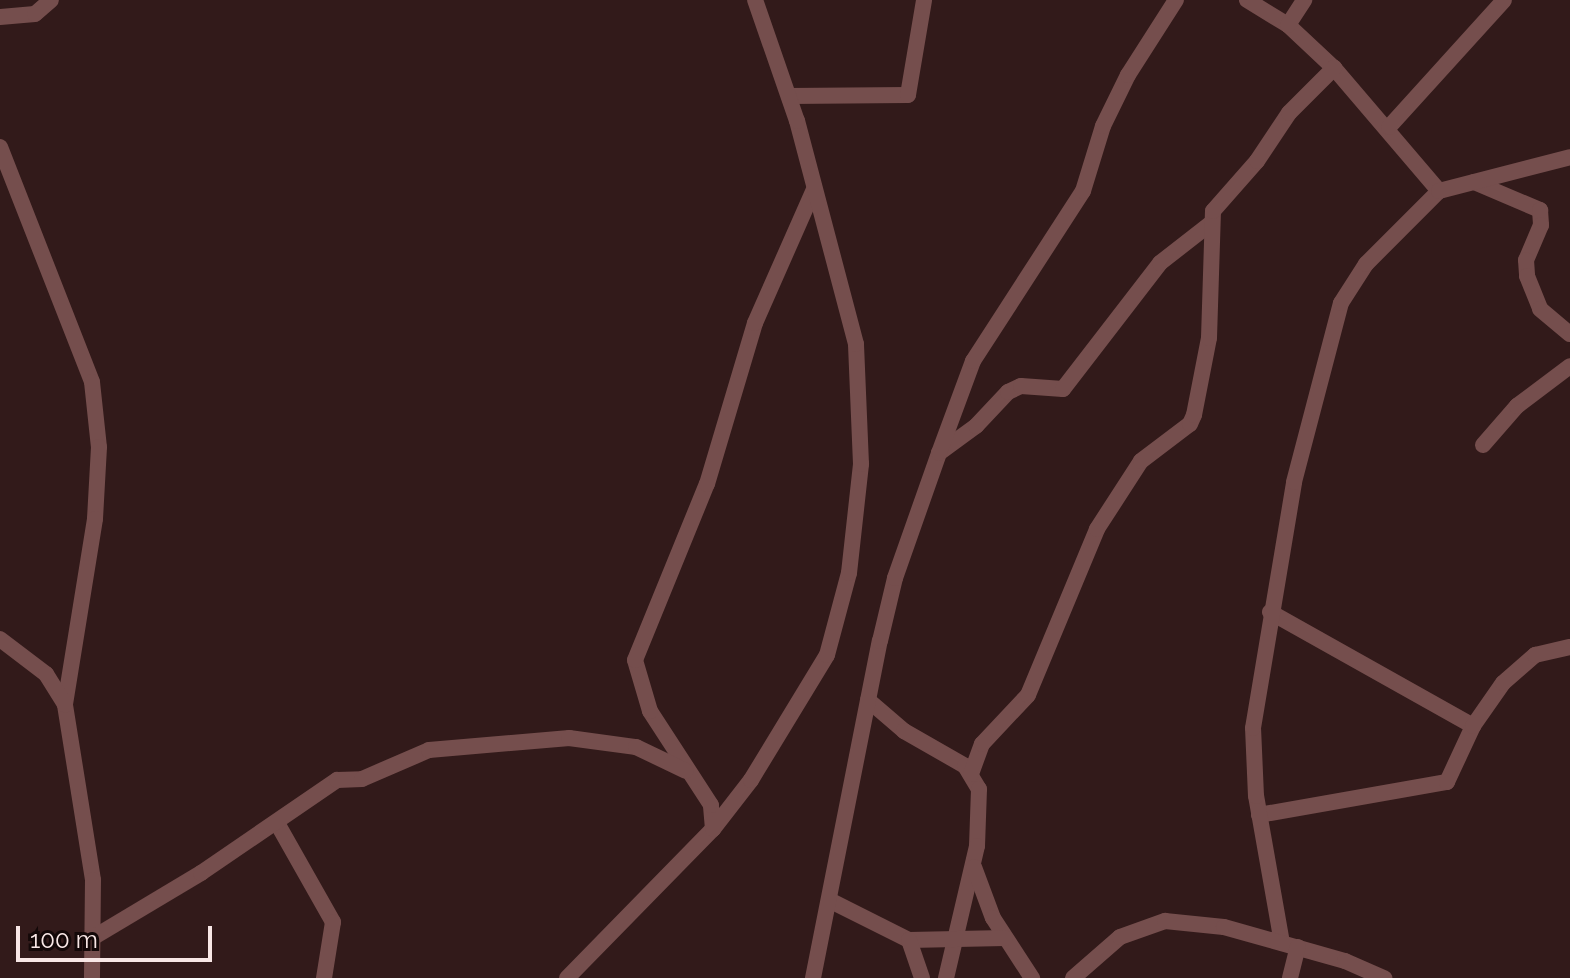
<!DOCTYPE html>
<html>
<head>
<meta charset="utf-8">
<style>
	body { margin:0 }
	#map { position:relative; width:1570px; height:978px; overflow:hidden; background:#321a1a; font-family:Raleway,sans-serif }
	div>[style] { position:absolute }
	.minor>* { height:16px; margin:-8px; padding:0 8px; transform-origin:8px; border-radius:8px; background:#754e4d }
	span { translate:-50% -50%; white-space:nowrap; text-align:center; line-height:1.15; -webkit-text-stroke:8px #130808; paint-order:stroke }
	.scale { position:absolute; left:16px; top:926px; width:196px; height:36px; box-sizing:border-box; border:4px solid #f8e7e6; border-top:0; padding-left:10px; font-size:24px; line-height:28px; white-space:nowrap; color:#f8e7e6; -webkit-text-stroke:6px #130808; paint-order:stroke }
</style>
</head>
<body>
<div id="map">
	<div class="minor">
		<div style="left:1247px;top:0;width:48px;rotate:31.4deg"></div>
		<div style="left:1288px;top:25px;width:63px;rotate:43.1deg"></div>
		<div style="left:1334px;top:68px;width:162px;rotate:49.5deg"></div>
		<div style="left:0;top:17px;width:35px;rotate:-5deg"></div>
		<div style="left:35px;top:14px;width:21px;rotate:-41deg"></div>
		<div style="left:1288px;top:25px;width:30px;rotate:-57deg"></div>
		<div style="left:789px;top:96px;width:119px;rotate:-0.5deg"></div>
		<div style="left:908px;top:95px;width:96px;rotate:-80.4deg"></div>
		<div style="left:1389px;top:127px;width:171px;rotate:-47.8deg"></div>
		<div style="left:0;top:147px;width:252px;rotate:68.6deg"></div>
		<div style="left:92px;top:382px;width:65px;rotate:83.9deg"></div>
		<div style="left:99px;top:447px;width:72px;rotate:93.2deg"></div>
		<div style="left:95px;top:519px;width:188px;rotate:99.2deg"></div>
		<div style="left:65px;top:705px;width:177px;rotate:80.9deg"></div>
		<div style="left:93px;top:880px;width:98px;rotate:90.6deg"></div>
		<div style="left:1474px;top:182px;width:72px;rotate:23deg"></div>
		<div style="left:1540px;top:210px;width:15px;rotate:86deg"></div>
		<div style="left:1541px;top:225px;width:38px;rotate:113deg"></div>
		<div style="left:1526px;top:260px;width:16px;rotate:86deg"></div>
		<div style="left:1527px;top:276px;width:35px;rotate:68deg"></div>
		<div style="left:1540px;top:309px;width:39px;rotate:40deg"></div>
		<div style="left:1483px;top:445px;width:52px;rotate:-48.9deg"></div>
		<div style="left:1517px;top:406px;width:66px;rotate:-37deg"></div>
		<div style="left:939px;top:453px;width:46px;rotate:-36.1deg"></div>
		<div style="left:976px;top:426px;width:47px;rotate:-46.7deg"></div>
		<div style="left:1008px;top:392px;width:14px;rotate:-25deg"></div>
		<div style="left:1021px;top:386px;width:42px;rotate:4.1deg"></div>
		<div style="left:1063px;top:389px;width:159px;rotate:-52.4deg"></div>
		<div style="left:1160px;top:263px;width:63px;rotate:-38deg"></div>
		<div style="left:1270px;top:612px;width:233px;rotate:29.3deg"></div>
		<div style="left:0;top:639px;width:58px;rotate:37.3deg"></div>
		<div style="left:46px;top:674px;width:36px;rotate:58deg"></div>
		<div style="left:868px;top:700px;width:48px;rotate:40.7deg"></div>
		<div style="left:904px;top:731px;width:70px;rotate:29.8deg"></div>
		<div style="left:965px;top:766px;width:27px;rotate:59deg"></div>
		<div style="left:979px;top:789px;width:57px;rotate:92deg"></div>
		<div style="left:977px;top:846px;width:136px;rotate:103.2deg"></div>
		<div style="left:971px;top:774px;width:32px;rotate:-70deg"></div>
		<div style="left:982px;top:744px;width:67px;rotate:-46.8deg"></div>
		<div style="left:1028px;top:695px;width:180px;rotate:-67.4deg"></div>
		<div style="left:1097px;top:529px;width:81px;rotate:-57.1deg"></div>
		<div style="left:1141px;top:461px;width:61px;rotate:-37.1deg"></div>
		<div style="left:1190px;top:424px;width:10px;rotate:-66deg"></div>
		<div style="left:1194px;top:415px;width:78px;rotate:-79deg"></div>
		<div style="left:1209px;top:338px;width:127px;rotate:-88.2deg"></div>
		<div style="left:1213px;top:211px;width:67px;rotate:-48.7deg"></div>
		<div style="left:1257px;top:161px;width:58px;rotate:-56.3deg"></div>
		<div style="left:1289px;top:113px;width:64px;rotate:-45deg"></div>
		<div style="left:1259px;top:815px;width:191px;rotate:-10deg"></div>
		<div style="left:1447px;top:782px;width:62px;rotate:-65.1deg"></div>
		<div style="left:1473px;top:726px;width:52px;rotate:-55.1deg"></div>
		<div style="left:1503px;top:683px;width:43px;rotate:-41.2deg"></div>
		<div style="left:1535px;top:655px;width:36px;rotate:-13deg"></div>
		<div style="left:277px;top:823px;width:114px;rotate:60.5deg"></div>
		<div style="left:333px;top:922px;width:57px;rotate:99.1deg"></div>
		<div style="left:713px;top:829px;width:24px;rotate:-95deg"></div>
		<div style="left:711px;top:805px;width:112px;rotate:-123deg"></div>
		<div style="left:650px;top:711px;width:53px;rotate:-106.4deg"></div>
		<div style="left:635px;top:660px;width:190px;rotate:-67.8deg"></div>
		<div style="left:707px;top:484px;width:168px;rotate:-73.4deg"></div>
		<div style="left:755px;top:323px;width:146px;rotate:-66.2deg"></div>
		<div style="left:974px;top:867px;width:54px;rotate:69.6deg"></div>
		<div style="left:993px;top:918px;width:72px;rotate:57deg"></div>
		<div style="left:829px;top:900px;width:89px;rotate:26.6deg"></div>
		<div style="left:909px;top:940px;width:96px;rotate:-1.2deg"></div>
		<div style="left:94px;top:937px;width:125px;rotate:-30.9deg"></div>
		<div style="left:201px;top:873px;width:165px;rotate:-34.4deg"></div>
		<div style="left:337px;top:780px;width:25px;rotate:-2deg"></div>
		<div style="left:362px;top:779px;width:73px;rotate:-23.4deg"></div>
		<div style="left:429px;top:750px;width:141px;rotate:-4.9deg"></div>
		<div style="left:569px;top:738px;width:68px;rotate:7.7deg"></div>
		<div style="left:636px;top:747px;width:55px;rotate:25.6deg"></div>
		<div style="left:909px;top:940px;width:40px;rotate:71.1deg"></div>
		<div style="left:1282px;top:943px;width:149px;rotate:-100deg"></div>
		<div style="left:1256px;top:796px;width:68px;rotate:-92.5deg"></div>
		<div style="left:1253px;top:728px;width:249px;rotate:-80.5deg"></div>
		<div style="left:1294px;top:482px;width:185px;rotate:-75.3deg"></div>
		<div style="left:1341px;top:303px;width:46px;rotate:-57.3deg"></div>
		<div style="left:1366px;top:264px;width:103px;rotate:-45deg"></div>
		<div style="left:1439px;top:191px;width:135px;rotate:-14.5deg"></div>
		<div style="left:567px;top:978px;width:209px;rotate:-45.6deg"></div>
		<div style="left:713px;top:829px;width:62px;rotate:-52.2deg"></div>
		<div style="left:751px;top:780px;width:146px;rotate:-58.7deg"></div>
		<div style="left:827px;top:655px;width:85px;rotate:-75deg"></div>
		<div style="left:849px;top:573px;width:110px;rotate:-83.7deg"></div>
		<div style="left:861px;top:464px;width:120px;rotate:-92.4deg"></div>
		<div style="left:856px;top:344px;width:231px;rotate:-104.8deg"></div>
		<div style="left:797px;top:121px;width:128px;rotate:-109.1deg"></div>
		<div style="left:813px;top:978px;width:344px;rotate:-78.8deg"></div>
		<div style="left:880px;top:641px;width:65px;rotate:-76.6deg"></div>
		<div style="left:895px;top:578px;width:133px;rotate:-70.6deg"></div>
		<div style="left:939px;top:453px;width:98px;rotate:-69.7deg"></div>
		<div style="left:973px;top:361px;width:202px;rotate:-57.1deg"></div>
		<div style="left:1083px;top:191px;width:68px;rotate:-72.9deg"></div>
		<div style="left:1103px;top:126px;width:57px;rotate:-63.9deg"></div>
		<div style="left:1128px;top:75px;width:89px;rotate:-57.4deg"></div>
		<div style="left:1073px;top:978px;width:62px;rotate:-41.1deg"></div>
		<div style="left:1120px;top:937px;width:48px;rotate:-19.6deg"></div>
		<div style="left:1165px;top:921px;width:59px;rotate:5.8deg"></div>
		<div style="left:1224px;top:927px;width:126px;rotate:15.7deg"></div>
		<div style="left:1345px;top:961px;width:43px;rotate:23.6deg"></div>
		<div style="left:1290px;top:978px;width:32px;rotate:-76deg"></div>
	</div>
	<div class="scale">100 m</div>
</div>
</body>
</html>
